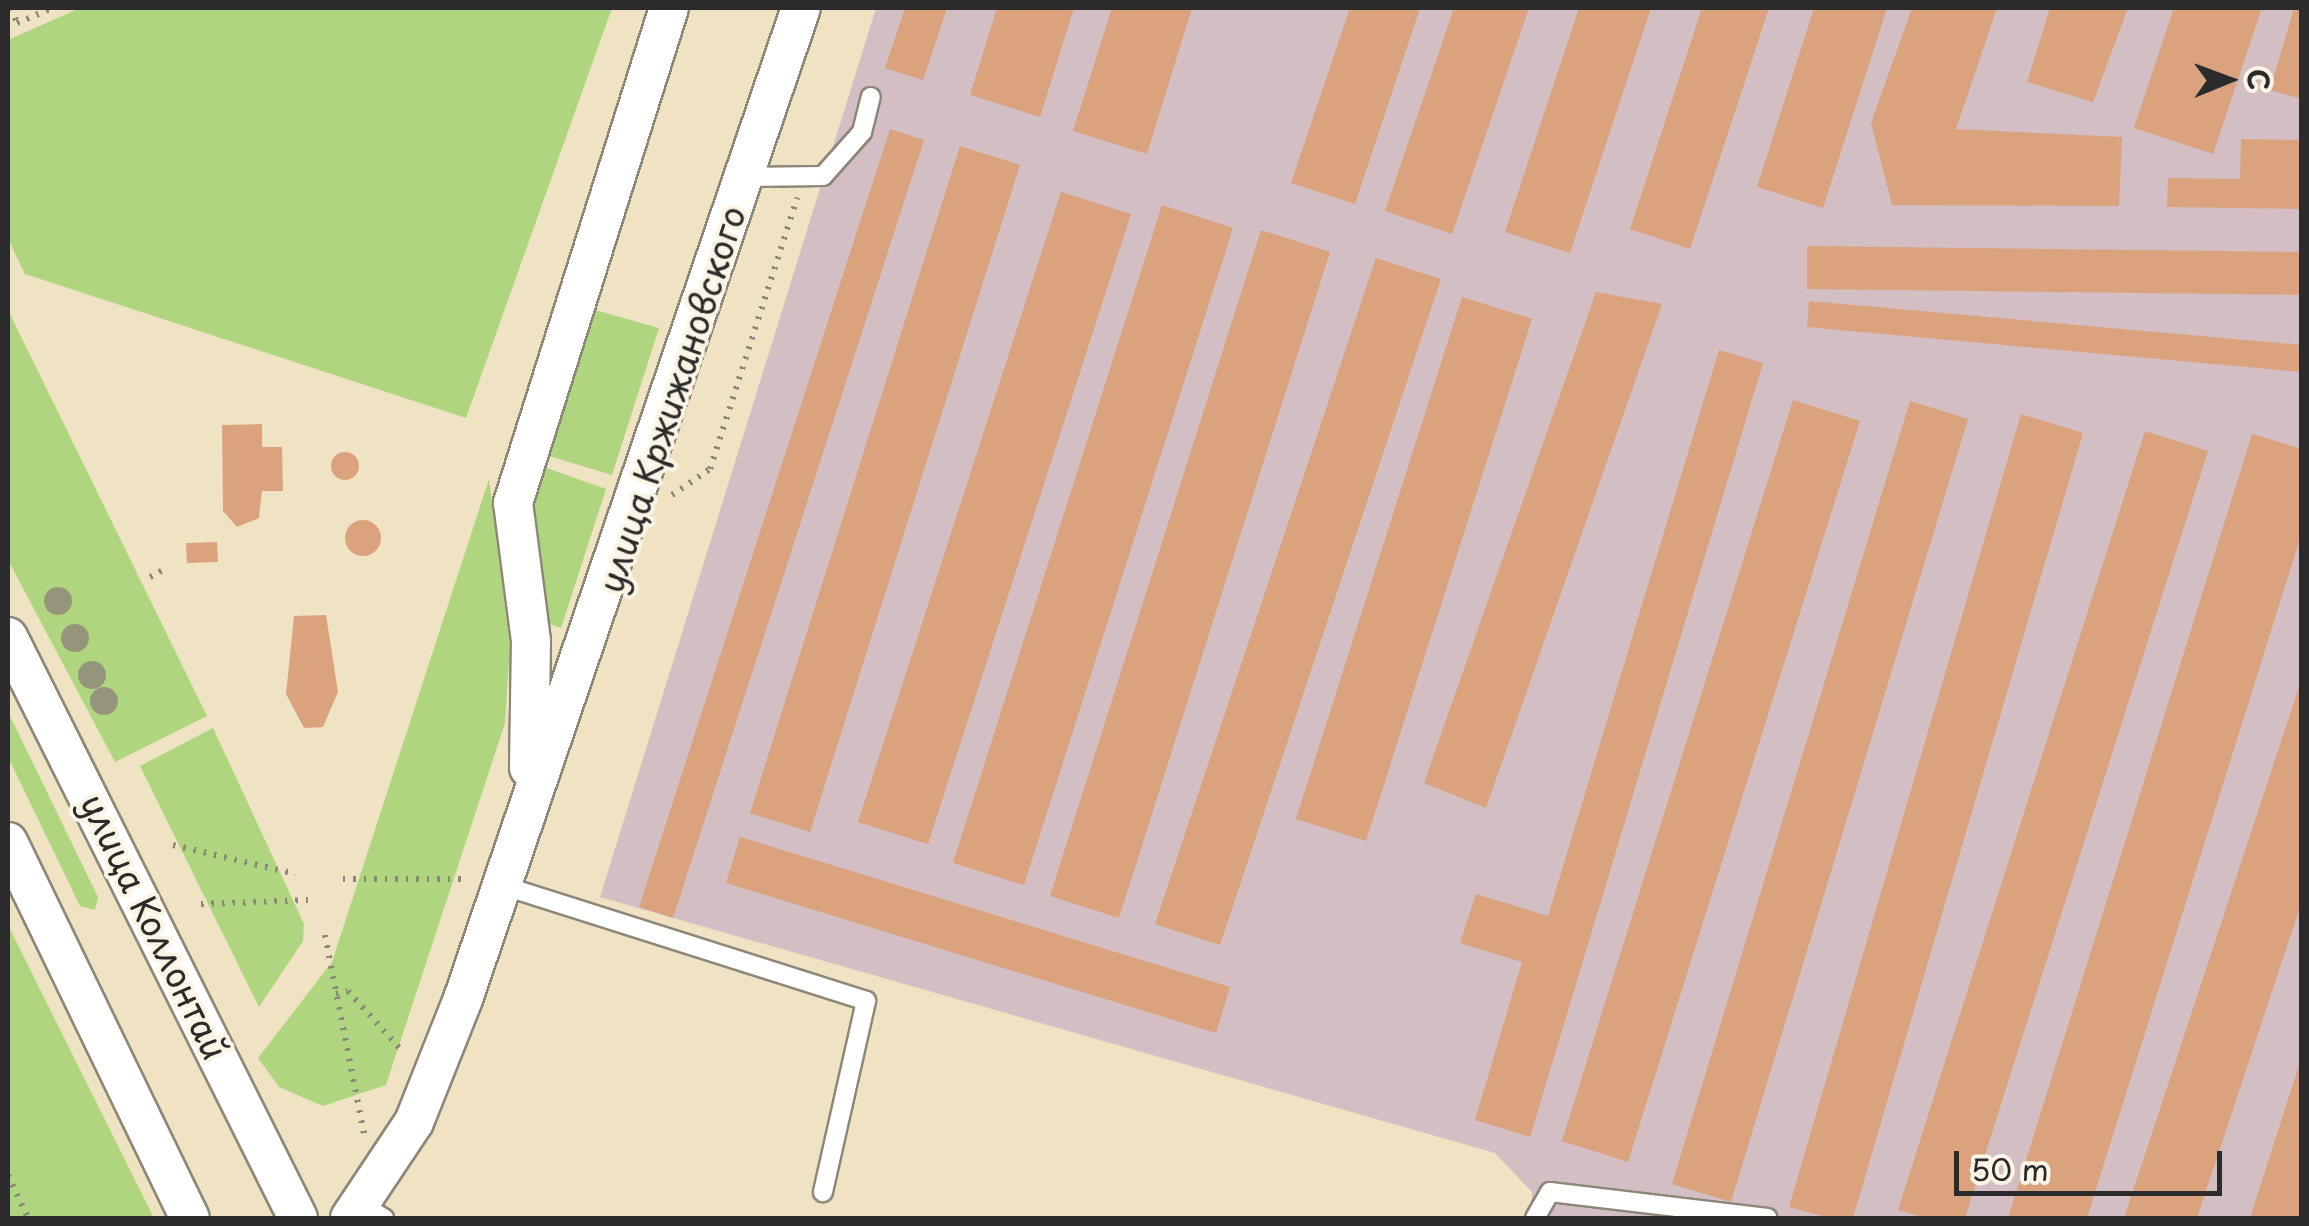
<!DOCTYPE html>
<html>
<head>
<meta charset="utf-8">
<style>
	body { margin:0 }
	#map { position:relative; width:2309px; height:1226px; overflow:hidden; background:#efe3c4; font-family:"Playpen Sans",sans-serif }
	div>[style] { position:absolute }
	.industrial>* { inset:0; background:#d2bec3 }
	.green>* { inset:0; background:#afd57e }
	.building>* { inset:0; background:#daa37e }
	.round { border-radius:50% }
	.path>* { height:6px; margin-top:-3px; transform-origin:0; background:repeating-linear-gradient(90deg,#8d8778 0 2.5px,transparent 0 10.5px) }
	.roads { filter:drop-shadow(2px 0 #8d8778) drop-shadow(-2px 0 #8d8778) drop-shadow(0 2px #8d8778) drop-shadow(0 -2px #8d8778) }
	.lane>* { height:18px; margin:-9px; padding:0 9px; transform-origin:9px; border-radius:9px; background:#fff }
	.street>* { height:38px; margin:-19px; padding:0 19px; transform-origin:19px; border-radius:19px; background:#fff }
	.trees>* { width:28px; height:28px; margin:-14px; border-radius:50%; background:#95957b }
	span { translate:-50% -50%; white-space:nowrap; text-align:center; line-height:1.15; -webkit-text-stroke:8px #fcf5e5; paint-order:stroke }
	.street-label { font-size:35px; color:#2b2b2b }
	.frame { position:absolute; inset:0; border:10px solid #2b2b2b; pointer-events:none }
	.north { position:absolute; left:2179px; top:30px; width:100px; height:100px; -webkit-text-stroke:8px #fcf5e5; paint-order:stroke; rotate:89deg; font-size:28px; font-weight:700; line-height:40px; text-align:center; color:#2b2b2b }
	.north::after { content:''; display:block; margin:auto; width:35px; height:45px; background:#2b2b2b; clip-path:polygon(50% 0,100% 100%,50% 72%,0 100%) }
	.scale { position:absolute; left:1954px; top:1151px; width:268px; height:45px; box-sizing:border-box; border:5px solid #2b2b2b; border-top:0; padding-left:12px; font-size:30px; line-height:35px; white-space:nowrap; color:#2b2b2b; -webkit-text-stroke:8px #fcf5e5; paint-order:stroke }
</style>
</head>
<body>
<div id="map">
	<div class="industrial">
		<div style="clip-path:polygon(876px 8px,2301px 8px,2301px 1218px,1532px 1218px,1532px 1192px,1495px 1153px,600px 897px)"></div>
	</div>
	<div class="green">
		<div style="clip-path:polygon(80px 8px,612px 8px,466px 418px,25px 274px,8px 239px,8px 40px)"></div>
		<div style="clip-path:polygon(588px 308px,659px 328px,612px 475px,539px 453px)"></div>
		<div style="clip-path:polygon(8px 310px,207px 716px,115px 762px,8px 560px)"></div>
		<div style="clip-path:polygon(535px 464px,606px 489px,561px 628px,543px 622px,529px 522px)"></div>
		<div style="clip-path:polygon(489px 479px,510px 645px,505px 723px,386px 1085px,323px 1106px,279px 1087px,258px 1058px,332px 962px)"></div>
		<div style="clip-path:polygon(8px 712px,98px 897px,95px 910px,80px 906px,8px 757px)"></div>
		<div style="clip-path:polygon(213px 728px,304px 924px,303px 941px,259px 1007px,140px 766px)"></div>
		<div style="clip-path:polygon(8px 925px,154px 1218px,8px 1218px)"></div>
	</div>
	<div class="building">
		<div style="clip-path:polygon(905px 8px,947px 8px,923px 80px,885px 68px)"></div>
		<div style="clip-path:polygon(997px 8px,1074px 8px,1040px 117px,970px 95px)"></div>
		<div style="clip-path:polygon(1112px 8px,1192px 8px,1147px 154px,1073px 131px)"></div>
		<div style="clip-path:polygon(1350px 8px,1420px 8px,1355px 204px,1291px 183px)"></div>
		<div style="clip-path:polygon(1454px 8px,1529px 8px,1452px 234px,1385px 211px)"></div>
		<div style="clip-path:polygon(1579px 8px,1651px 8px,1570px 253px,1505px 232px)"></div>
		<div style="clip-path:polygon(1702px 8px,1769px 8px,1690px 249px,1630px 229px)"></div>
		<div style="clip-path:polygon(1814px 8px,1887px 8px,1823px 208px,1757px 187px)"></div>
		<div style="clip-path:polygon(1912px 8px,1997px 8px,1956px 129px,2122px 137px,2119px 206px,1892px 205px,1871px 123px)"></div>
		<div style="clip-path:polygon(2050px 8px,2128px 8px,2093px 102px,2027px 82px)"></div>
		<div style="clip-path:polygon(2174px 8px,2262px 8px,2213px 154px,2134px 128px)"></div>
		<div style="clip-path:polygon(2294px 8px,2302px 8px,2302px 99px,2270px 90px)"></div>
		<div style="clip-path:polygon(890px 129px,924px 140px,673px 918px,639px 907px)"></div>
		<div style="clip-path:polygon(2241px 139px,2302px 140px,2302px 209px,2167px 207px,2168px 178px,2240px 179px)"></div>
		<div style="clip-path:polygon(960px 146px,1020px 165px,810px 832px,750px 813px)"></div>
		<div style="clip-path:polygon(1061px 192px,1131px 214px,928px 844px,858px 822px)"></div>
		<div style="clip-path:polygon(1162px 205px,1233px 228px,1024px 885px,953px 863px)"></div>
		<div style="clip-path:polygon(1261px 230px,1330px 252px,1119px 918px,1050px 896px)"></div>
		<div style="clip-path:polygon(1807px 246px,2302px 252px,2302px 295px,1807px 289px)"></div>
		<div style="clip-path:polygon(1376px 258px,1441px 279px,1220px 945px,1155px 924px)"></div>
		<div style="clip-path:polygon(1596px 292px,1662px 304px,1486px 808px,1424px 783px)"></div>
		<div style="clip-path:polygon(1462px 297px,1532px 319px,1366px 841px,1296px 819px)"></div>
		<div style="clip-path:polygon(1809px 301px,2302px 345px,2302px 372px,1807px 327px)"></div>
		<div style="clip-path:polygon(1719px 350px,1763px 363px,1530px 1137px,1475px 1120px,1522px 962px,1460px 943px,1476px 894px,1548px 916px)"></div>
		<div style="clip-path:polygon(1793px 400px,1860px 421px,1628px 1162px,1562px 1141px)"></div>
		<div style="clip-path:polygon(1910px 401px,1968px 419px,1731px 1202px,1672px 1184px)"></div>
		<div style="clip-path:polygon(2021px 414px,2083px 433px,1853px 1218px,1829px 1218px,1789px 1207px)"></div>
		<div style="clip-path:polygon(262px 424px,262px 447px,282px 447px,283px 491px,262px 491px,259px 518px,237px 527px,223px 511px,222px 425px)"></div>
		<div style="clip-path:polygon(2145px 431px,2208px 451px,1965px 1218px,1926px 1218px,1898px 1210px)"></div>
		<div style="clip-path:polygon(2252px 434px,2302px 449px,2302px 532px,2087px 1218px,2008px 1218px)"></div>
		<div class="round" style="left:331px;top:452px;width:28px;height:28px"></div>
		<div class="round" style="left:345px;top:520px;width:36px;height:36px"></div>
		<div style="clip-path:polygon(217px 542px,218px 562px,187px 563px,186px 543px)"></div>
		<div style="clip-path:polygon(326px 615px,338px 692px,323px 727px,304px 728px,286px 694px,294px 616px)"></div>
		<div style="clip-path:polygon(2301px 681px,2302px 901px,2197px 1218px,2124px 1218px)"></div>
		<div style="clip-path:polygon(740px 837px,1230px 987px,1216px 1033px,726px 883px)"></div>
		<div style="clip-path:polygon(2301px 1059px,2302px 1218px,2250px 1218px)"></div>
	</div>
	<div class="path">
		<div style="left:11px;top:8px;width:16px;rotate:68deg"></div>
		<div style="left:17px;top:23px;width:38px;rotate:-23deg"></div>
		<div style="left:672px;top:495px;width:46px;rotate:-34.4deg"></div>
		<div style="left:710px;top:469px;width:285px;rotate:-72.2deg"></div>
		<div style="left:150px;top:577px;width:15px;rotate:-28deg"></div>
		<div style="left:173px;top:845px;width:126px;rotate:13.3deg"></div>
		<div style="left:343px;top:879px;width:123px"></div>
		<div style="left:201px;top:904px;width:107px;rotate:-2.1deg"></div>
		<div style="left:325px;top:935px;width:203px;rotate:78.9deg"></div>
		<div style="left:336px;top:994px;width:12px;rotate:-14deg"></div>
		<div style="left:348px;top:991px;width:82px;rotate:48deg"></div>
		<div style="left:8px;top:1175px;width:47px;rotate:65.1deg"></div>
	</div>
	<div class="roads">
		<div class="lane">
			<div style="left:745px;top:177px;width:78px;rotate:-0.7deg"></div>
			<div style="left:823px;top:176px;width:59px;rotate:-48.4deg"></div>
			<div style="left:862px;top:132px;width:36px;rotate:-76deg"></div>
			<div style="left:501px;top:885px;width:383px;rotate:17.6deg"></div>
			<div style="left:866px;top:1001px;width:196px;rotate:102.7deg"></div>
			<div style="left:362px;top:1205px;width:26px;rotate:31deg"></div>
			<div style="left:1535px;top:1218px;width:30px;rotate:-60deg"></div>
			<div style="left:1550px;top:1192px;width:219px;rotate:6.8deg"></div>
		</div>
		<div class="street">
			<div style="left:8px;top:637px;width:649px;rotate:63.47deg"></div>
			<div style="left:529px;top:768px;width:127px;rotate:-89.1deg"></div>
			<div style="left:531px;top:641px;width:139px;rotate:-97.4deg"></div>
			<div style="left:513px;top:503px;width:519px;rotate:-72.51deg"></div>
			<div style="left:8px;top:842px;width:418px;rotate:64.2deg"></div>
			<div style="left:350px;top:1218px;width:115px;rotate:-56.3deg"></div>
			<div style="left:414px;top:1122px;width:132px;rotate:-68.3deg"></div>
			<div style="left:463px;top:999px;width:1047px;rotate:-71.17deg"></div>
		</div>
	</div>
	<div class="trees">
		<div style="left:58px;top:601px"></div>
		<div style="left:75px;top:638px"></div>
		<div style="left:92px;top:675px"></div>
		<div style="left:104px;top:701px"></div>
	</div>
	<div class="street-label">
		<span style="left:671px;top:399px;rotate:-72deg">улица Кржижановского</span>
		<span style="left:155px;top:926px;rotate:64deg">улица Коллонтай</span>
	</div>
	<div class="frame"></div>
	<div class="north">С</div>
	<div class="scale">50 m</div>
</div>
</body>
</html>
